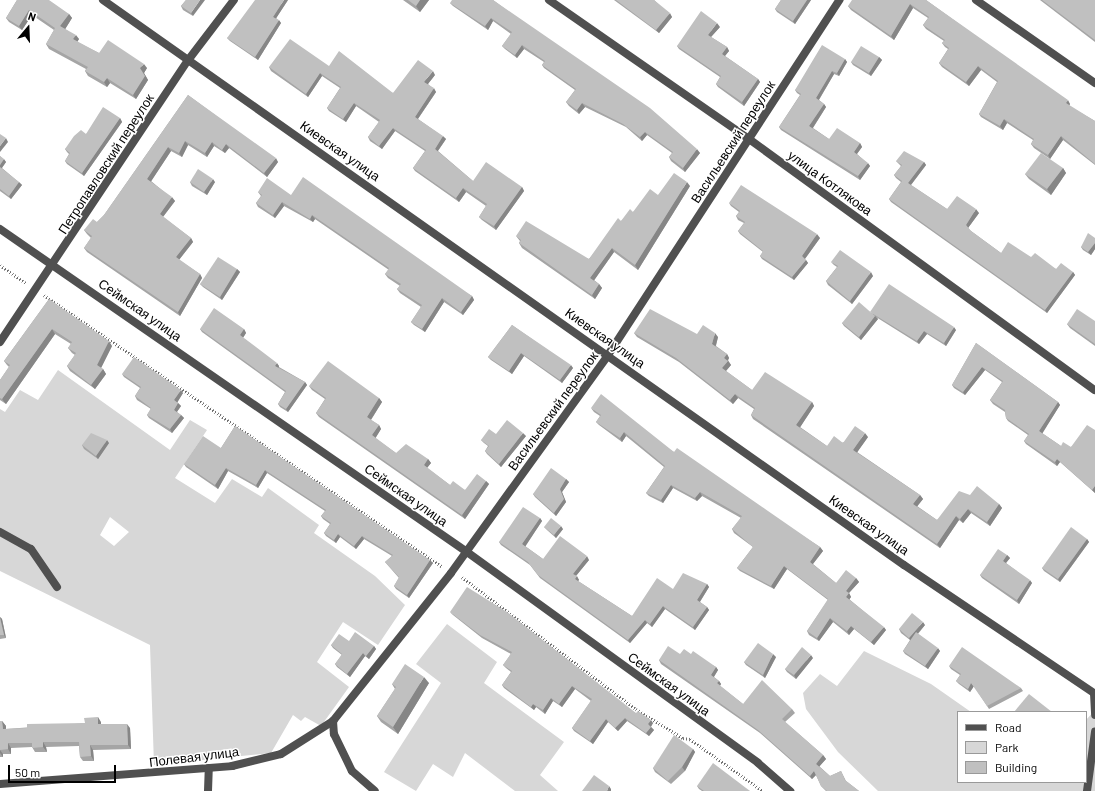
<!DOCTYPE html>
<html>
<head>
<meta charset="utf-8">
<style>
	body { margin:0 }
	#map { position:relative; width:1095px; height:791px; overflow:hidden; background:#fff; font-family:Barlow,sans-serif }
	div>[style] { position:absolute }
	.green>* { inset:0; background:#d7d7d7 }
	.path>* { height:2.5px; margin-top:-1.25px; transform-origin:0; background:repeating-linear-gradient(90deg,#727272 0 1px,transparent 0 3px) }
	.service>* { height:8px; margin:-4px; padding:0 4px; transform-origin:4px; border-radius:4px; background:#505050 }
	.minor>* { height:8px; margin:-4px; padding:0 4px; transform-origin:4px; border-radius:4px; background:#505050 }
	.wall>* { inset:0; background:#a5a5a5 }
	.shaded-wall>* { inset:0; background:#868686 }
	.building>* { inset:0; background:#c0c0c0 }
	span { translate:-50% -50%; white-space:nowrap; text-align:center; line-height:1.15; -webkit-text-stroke:3px #fff; paint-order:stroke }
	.street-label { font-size:13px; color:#000 }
	.legend { position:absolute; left:957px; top:711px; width:130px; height:72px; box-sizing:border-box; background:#fff; border:1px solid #999; margin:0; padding:5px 7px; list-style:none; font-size:12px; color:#000 }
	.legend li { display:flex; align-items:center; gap:8px; height:20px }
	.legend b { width:20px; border:1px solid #999 }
	.north { position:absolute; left:8px; top:8px; width:40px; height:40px; -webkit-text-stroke:3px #fff; paint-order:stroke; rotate:19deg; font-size:11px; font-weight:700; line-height:16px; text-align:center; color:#000 }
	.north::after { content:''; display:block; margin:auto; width:14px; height:18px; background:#000; clip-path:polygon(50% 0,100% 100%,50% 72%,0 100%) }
	.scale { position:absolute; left:8px; top:765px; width:108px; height:18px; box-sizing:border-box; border:2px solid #000; border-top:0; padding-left:5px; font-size:12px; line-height:14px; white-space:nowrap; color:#000; -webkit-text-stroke:3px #fff; paint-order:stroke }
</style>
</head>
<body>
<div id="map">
	<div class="green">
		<div style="clip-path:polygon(evenodd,58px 370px,170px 450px,190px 420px,207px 430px,175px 478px,215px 503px,232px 479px,262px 497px,268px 488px,319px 525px,314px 533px,375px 576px,405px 605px,378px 645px,343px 622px,317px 662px,349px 687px,321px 726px,305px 717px,301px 721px,293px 715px,271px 753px,154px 765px,150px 645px,0 571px,0 409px,5px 412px,20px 390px,38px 400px,58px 370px,110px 517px,129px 532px,114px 546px,100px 535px,110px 517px)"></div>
		<div style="clip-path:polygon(447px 624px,497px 662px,484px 683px,564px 742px,540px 775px,558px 791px,515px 791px,465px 753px,453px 777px,433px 764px,416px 791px,384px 772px,441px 683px,416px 664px)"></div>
		<div style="clip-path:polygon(864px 651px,931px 684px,971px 712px,958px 712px,958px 782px,1086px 782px,1086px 720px,1095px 710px,1095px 791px,878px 791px,838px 752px,806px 709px,803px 693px,820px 674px,837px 686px)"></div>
	</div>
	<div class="path">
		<div style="left:0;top:265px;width:32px;rotate:35deg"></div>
		<div style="left:44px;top:295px;width:482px;rotate:34.3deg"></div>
		<div style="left:462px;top:577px;width:218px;rotate:37.2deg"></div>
		<div style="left:636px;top:709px;width:55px;rotate:31.7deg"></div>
		<div style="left:683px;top:738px;width:7px;rotate:8deg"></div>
		<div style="left:690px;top:739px;width:90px;rotate:35.5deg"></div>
	</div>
	<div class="service">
		<div style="left:0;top:532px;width:35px;rotate:29deg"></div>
		<div style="left:31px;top:549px;width:46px;rotate:55.6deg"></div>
		<div style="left:333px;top:721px;width:13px;rotate:86deg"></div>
		<div style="left:334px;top:734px;width:41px;rotate:64.1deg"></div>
		<div style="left:352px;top:771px;width:30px;rotate:41deg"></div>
		<div style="left:208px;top:791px;width:23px;rotate:-88deg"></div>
	</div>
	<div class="minor">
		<div style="left:103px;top:0;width:980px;rotate:35.2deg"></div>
		<div style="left:904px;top:565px;width:229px;rotate:34deg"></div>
		<div style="left:549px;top:0;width:244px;rotate:34.8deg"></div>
		<div style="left:749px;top:139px;width:427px;rotate:36deg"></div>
		<div style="left:976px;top:0;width:145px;rotate:34.9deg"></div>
		<div style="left:0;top:229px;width:568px;rotate:34.67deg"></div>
		<div style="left:467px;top:552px;width:359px;rotate:35.9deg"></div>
		<div style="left:758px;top:763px;width:43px;rotate:41.2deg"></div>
		<div style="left:0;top:342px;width:340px;rotate:-56.3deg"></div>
		<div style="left:189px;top:59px;width:74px;rotate:-52.7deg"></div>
		<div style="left:1094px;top:693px;width:22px;rotate:87deg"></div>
		<div style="left:0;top:784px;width:233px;rotate:-4.4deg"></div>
		<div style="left:232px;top:766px;width:50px;rotate:-13.8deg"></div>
		<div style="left:281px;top:754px;width:62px;rotate:-32.4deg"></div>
		<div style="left:333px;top:721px;width:189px;rotate:-51.4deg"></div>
		<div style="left:451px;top:573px;width:269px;rotate:-54.2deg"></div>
		<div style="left:608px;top:355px;width:424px;rotate:-56.9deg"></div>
		<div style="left:1087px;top:791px;width:60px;rotate:-82.3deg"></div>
	</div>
	<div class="wall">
		<div style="clip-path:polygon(17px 0,69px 14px,72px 18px,65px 29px,79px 39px,77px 42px,99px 53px,147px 68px,144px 73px,148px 80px,136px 99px,110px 83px,107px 87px,88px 76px,85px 71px,86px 69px,49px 49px,46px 44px,54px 30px,32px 15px,22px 30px,9px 22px,6px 18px)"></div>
		<div style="clip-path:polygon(186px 0,193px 16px,183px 10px,181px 6px)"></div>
		<div style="clip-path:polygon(288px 0,276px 18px,281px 23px,258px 60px,230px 41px,227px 38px)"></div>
		<div style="clip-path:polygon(403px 0,429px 0,420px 12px)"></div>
		<div style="clip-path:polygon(493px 0,700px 153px,685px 172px,671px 161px,669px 157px,672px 153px,647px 135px,642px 141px,626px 127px,585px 107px,579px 114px,569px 106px,566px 102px,575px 90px,544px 68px,542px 65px,544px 62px,524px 49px,517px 58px,505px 49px,502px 46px,511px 34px,493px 21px,488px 30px,453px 6px,450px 3px)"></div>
		<div style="clip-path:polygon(614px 0,654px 0,672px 17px,659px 33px)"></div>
		<div style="clip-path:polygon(781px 0,811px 0,795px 24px,777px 12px,775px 9px)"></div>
		<div style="clip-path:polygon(926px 0,1070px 104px,1069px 106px,1095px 121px,1095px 165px,1063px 140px,1050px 159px,1034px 148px,1031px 144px,1033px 140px,1007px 123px,1003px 130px,981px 117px,979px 114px,997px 82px,981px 70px,969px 86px,942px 67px,939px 63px,948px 49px,945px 47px,942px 43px,944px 41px,926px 29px,923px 25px,928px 18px,913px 8px,894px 40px,851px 10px,848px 6px)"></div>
		<div style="clip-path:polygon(1040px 0,1095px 0,1095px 42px)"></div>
		<div style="clip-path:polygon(720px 27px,711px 37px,727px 47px,729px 51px,725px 56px,758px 79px,760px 82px,744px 106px,718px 87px,716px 84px,720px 77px,679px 49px,677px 46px)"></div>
		<div style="clip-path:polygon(879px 57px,882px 60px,871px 76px,853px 65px,851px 62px)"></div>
		<div style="clip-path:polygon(845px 59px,847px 62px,839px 76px,834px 74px,819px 100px,824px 104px,826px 107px,813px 128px,829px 139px,860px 143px,862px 147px,857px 154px,870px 166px,860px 180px,781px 130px,779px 127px,800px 95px,797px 93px,795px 90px)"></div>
		<div style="clip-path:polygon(329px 66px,393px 93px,435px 75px,428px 84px,436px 92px,418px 119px,446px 139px,438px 151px,473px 181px,522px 187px,524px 191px,496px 230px,482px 220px,479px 217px,486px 206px,466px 192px,459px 202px,415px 171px,413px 168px,425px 151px,395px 131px,382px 149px,370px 141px,368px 137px,379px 122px,356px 106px,346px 122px,329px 111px,327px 108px,340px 88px,322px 76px,308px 97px,271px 71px,269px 67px)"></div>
		<div style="clip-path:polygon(188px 95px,278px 162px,267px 177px,229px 148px,225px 153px,214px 146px,207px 157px,188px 145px,182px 157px,171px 151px,151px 181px,175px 201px,163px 217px,191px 238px,193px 242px,179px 260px,200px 274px,202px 278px,180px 316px,87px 252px,84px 248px,91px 238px,87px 234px,84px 230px,97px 222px,104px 215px)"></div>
		<div style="clip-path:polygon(120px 118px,122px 122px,84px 176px,67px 164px,65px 161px,69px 154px,67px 152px,65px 149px,86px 134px)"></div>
		<div style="clip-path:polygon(0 156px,6px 162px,2px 168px,22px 185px,11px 199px,0 191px)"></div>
		<div style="clip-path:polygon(896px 161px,924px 162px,926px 165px,911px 185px,947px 209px,979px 213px,968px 228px,971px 231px,1001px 253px,1031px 257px,1056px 269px,1073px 272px,1075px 275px,1047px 313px,891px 202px,889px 199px,901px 182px,896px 178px,894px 175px,901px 166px)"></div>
		<div style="clip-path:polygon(1063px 168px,1066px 173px,1051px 195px,1029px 179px,1025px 174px)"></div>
		<div style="clip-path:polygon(190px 182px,215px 182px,207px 195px,192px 186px)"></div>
		<div style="clip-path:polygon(690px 186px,638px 270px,614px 252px,594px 280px,599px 284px,602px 288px,595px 299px,522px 248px,519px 243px,520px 241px,516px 236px,589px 259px,621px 221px,633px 212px,658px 195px)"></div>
		<div style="clip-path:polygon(258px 192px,291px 195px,472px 296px,474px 300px,463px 315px,444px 302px,425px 332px,414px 325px,411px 322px,421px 307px,400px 293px,397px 289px,400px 286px,388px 278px,385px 274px,389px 270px,315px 219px,313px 222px,284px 206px,275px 218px,258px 207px,256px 203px,261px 196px)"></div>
		<div style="clip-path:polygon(729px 203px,820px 238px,805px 259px,808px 263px,794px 280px,762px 259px,760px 256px,763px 252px,740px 234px,738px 231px,744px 223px,738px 220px,736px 216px,739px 212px,731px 206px)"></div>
		<div style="clip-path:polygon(1095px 238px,1095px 249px,1091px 255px,1083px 250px,1081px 247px)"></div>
		<div style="clip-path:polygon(831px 262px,873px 276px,852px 304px,828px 285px,826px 281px,837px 267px,834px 265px)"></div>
		<div style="clip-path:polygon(237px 269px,240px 272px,222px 300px,203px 287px,200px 284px)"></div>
		<div style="clip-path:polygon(49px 299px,112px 346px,101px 368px,103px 369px,106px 374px,95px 389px,70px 371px,67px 366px,75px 355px,72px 353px,68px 348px,71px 344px,55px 334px,6px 404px,0 400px,0 380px,9px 367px,7px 365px,4px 361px)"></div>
		<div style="clip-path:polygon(871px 313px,956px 330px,946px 346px,927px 334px,919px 344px,876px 317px,878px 319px,861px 340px,844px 326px,842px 323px)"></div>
		<div style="clip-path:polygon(1095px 321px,1095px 346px,1070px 328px,1067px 324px)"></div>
		<div style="clip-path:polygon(512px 325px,573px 368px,562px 383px,524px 356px,512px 374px,491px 360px,488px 357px)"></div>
		<div style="clip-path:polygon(200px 329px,244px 329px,246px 333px,243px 338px,279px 366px,279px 367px,305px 382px,307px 385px,288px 412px,280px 407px,278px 404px,285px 392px,202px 332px)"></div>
		<div style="clip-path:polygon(634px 333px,697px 334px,718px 337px,716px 346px,727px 354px,729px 358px,728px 360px,731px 365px,726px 371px,752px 390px,812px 402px,814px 406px,800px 427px,827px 446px,868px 437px,857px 452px,920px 495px,923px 499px,917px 506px,937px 520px,970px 495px,999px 504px,1002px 508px,990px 526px,971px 513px,963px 523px,959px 520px,940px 548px,753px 419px,751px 415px,754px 409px,738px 398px,733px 404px,679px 362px,637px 337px)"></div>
		<div style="clip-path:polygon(976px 343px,1058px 402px,1060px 405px,1042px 433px,1061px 446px,1071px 447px,1095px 430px,1095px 493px,1060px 462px,1057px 466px,1026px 444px,1024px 441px,1028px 435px,1008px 421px,1006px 418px,1005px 412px,993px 404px,990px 400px,1002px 382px,985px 370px,965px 395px,954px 388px,952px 385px)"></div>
		<div style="clip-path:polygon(122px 374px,183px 393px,177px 402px,181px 406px,177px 412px,181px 415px,184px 418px,172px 433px,149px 418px,147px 415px,151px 409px,137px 400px,135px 396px,140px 388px,124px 377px)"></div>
		<div style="clip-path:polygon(309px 386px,379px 398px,382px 402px,371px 420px,379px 425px,381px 429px,375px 438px,396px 453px,428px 459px,431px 463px,427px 468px,450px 485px,465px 490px,486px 481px,489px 484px,465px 519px,319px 417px,316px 413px,325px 399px,312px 390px)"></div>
		<div style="clip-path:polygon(591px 408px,674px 452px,820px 547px,823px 551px,813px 564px,836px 583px,856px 578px,859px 582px,849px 593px,851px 597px,849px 599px,886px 630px,874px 645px,854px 629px,849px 635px,833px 622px,819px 641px,809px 635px,807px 631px,828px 600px,787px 569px,774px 589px,740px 571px,737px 568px,753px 547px,734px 533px,732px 529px,741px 518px,702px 496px,697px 501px,673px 488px,663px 503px,649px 496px,646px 493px,664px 467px,626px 436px,622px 442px,599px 425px,596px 422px,600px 416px,594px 412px)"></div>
		<div style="clip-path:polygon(235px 426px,433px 563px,409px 598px,396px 589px,394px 586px,399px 578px,385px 562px,392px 556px,364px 539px,356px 549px,340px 537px,336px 543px,326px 536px,324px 533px,330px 524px,323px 519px,321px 516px,325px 511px,267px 473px,258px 488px,228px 471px,218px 489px,186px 467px,184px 464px,221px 448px)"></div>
		<div style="clip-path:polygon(496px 434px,526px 436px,501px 467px,487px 454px,485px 451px,488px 446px,484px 443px,481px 440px)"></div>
		<div style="clip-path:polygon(109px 443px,98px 459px,84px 449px,82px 445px)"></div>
		<div style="clip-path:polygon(566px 479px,569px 482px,562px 492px,566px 502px,556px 516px,535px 497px,533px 494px)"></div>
		<div style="clip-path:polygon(540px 518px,542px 521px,525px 546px,543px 559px,589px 560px,576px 576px,579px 580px,578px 581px,632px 616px,673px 589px,707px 584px,709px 587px,700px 602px,707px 607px,709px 610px,695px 630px,665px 609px,652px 627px,647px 623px,630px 643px,540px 578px,530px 565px,501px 545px,499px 542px)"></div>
		<div style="clip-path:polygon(544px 527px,563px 529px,556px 538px,547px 530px)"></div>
		<div style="clip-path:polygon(1087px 539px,1089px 542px,1060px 582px,1044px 571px,1042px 568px)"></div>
		<div style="clip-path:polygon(1007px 555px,1010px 558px,1006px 563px,1032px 583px,1019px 604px,982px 578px,980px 575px)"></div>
		<div style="clip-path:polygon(450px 612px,653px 723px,651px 727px,654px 730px,649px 736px,627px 721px,618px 731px,608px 722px,593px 744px,574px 731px,572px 728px,591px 701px,575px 689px,562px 707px,553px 701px,545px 714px,536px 707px,534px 710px,504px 688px,502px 685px,511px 672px,506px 668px,503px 665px,511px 654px,482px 638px,453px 615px)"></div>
		<div style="clip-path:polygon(0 617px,2px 619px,6px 638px,0 639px)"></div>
		<div style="clip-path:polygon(925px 625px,918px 634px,940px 651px,928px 669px,905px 654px,903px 651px,910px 640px,901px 633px,899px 629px)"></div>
		<div style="clip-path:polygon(349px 641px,374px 646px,376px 649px,369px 659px,365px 656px,350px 677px,337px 667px,335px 664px,342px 655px,333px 648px,331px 645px)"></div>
		<div style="clip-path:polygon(680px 654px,691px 654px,716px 667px,718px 670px,714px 677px,719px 681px,721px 684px,720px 686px,743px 704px,792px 709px,795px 713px,785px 722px,823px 755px,826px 759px,819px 766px,830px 776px,841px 771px,846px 781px,859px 791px,826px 791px,821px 786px,816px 775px,812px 779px,760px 733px,661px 664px,659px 660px)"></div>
		<div style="clip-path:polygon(776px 657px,765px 678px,746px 665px,744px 662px)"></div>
		<div style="clip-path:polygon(813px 658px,796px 679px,787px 672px,785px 669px)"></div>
		<div style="clip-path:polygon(949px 666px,1021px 688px,1023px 691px,989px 709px,974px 686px,970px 692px,959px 684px,956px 681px,960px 675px,951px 669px)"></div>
		<div style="clip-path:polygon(429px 683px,398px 734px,381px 722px,377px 716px,395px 689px,392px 684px)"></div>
		<div style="clip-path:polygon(0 721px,2px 721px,6px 726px,6px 729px,101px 722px,101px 724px,130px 728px,131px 749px,93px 750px,94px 761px,83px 761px,80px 757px,79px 746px,46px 747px,47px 752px,35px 752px,32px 747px,11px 748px,11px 754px,3px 754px,3px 757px,0 757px)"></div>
		<div style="clip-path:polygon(693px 749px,695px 752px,685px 771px,671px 784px,655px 772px,653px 768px)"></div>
		<div style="clip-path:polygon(697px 786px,750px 791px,702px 791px,699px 789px)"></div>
	</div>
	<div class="shaded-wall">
		<div style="clip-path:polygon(200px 0,205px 0,193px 16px,191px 13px)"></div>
		<div style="clip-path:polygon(284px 0,288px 0,275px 20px,273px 17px)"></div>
		<div style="clip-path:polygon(420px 0,429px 0,420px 12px,416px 6px)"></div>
		<div style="clip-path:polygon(807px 0,811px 0,795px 24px,793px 21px)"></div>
		<div style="clip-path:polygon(910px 4px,913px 8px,894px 40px,891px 36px)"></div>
		<div style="clip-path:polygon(29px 10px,32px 15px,22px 30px,19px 26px)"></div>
		<div style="clip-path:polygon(670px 13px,672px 17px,659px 33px,656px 30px)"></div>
		<div style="clip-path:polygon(69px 14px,72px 18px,64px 31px,60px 26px)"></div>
		<div style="clip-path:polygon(491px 18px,493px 21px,488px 30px,485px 26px)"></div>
		<div style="clip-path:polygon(279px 20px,281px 23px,258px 60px,255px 57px)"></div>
		<div style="clip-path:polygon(717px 23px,720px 27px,710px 38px,708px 35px)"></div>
		<div style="clip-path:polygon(76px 35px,79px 39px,76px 44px,73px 39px)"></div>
		<div style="clip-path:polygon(522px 45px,524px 49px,517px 58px,515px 55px)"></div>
		<div style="clip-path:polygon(727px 47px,729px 51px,724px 57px,722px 54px)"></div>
		<div style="clip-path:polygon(879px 57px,882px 60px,871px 76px,869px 73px)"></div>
		<div style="clip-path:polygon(845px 59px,847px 62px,839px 76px,837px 73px)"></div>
		<div style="clip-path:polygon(144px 64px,147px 68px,144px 73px,148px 80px,136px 99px,133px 95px,140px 68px)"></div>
		<div style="clip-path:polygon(978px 66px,981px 70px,969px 86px,966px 82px)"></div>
		<div style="clip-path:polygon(433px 71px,435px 75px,427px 85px,424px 82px)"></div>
		<div style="clip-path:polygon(832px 71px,834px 74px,818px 101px,816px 98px)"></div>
		<div style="clip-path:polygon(320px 73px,322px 76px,308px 97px,306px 94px)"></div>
		<div style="clip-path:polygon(107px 78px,110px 83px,107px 87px,104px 82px)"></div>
		<div style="clip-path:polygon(758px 79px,760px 82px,744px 106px,742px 102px)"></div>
		<div style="clip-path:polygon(434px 88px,436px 92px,417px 120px,415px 117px)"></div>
		<div style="clip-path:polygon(1068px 100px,1070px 104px,1068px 107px,1066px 103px)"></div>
		<div style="clip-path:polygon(354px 103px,356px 106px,346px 122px,343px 119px)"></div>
		<div style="clip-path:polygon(582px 103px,585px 107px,579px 114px,577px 110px)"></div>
		<div style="clip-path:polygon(824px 104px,826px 107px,812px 129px,809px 126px)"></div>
		<div style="clip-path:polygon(120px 118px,122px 122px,84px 176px,82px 173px)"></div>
		<div style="clip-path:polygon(1004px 119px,1007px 123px,1003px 130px,1000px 126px)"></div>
		<div style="clip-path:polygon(393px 128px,395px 131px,382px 149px,379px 146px)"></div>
		<div style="clip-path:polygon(645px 132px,647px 135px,642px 141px,640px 137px)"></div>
		<div style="clip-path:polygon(443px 136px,446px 139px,437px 152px,435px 149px)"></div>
		<div style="clip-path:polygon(1061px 136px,1063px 140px,1050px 159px,1048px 155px)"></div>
		<div style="clip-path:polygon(6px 138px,8px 142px,0 152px,0 146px)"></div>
		<div style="clip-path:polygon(185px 141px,188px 145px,182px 157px,179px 153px)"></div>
		<div style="clip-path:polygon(212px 142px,214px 146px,207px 157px,205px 153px)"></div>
		<div style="clip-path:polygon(860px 143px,862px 147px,856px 155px,854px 152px)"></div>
		<div style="clip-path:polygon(226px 144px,229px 148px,225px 153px,222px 150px)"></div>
		<div style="clip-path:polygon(168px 147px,171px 151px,150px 183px,147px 179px)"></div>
		<div style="clip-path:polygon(697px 149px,700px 153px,685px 172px,683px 168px)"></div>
		<div style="clip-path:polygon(276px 158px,278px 162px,267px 177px,264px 173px)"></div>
		<div style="clip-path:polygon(4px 159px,6px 162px,1px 169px,0 168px,0 165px)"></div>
		<div style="clip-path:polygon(924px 162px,926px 165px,910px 186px,908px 183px)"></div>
		<div style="clip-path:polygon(868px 163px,870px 166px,860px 180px,858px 176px)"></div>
		<div style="clip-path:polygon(1063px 168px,1066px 173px,1051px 195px,1047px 189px)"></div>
		<div style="clip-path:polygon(213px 179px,215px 182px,207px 195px,204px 192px)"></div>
		<div style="clip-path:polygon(19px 182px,22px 185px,11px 199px,9px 196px)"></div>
		<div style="clip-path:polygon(687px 182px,690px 186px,638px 270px,635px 265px)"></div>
		<div style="clip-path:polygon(522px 187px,524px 191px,496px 230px,494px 226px)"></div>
		<div style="clip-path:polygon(463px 188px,466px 192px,459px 202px,456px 198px)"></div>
		<div style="clip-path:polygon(172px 197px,175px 201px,162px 218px,160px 214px)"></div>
		<div style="clip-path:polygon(282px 202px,284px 206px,275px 218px,273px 215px)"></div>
		<div style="clip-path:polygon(976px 209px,979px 213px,968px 228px,966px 225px)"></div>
		<div style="clip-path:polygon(312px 215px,315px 219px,313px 222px,310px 219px)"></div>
		<div style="clip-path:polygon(817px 234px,820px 238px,804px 260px,802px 256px)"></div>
		<div style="clip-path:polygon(191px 238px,193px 242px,178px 261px,176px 257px)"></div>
		<div style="clip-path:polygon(1095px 243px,1095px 249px,1091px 255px,1088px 252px)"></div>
		<div style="clip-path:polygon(612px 248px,614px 252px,593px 282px,590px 278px)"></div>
		<div style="clip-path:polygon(806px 260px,808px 263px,794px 280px,792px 277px)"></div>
		<div style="clip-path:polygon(237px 269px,240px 272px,222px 300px,220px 297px)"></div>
		<div style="clip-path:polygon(871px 272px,873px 276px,852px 304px,850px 301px)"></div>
		<div style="clip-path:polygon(1073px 272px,1075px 275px,1047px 313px,1045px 310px)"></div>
		<div style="clip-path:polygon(200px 274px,202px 278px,180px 316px,178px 312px)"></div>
		<div style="clip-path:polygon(599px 284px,602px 288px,595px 299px,592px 295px)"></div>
		<div style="clip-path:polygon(472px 296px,474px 300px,463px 315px,461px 312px)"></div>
		<div style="clip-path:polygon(442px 298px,444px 302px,425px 332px,422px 329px)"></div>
		<div style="clip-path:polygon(875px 316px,878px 319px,861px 340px,859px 337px)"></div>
		<div style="clip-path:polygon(954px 327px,956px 330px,946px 346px,944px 343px)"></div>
		<div style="clip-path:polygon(52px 329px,55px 334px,6px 404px,2px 399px)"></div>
		<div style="clip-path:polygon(244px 329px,246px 333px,242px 339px,240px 335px)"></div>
		<div style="clip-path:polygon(924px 331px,927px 334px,919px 344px,917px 341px)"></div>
		<div style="clip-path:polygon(715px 333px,718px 337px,715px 348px,712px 344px)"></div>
		<div style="clip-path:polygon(109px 341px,112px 346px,100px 370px,97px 365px)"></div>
		<div style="clip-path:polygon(521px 353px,524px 356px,512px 374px,509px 371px)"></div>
		<div style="clip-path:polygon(727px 354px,729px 358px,727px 362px,724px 358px)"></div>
		<div style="clip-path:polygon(728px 361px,731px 365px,725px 372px,722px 368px)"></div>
		<div style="clip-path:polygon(277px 363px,279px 366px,278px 369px,275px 366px)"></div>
		<div style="clip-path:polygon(571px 365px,573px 368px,562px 383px,560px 380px)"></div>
		<div style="clip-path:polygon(982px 367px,985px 370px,965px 395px,963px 392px)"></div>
		<div style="clip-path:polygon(103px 369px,106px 374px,95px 389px,91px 385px)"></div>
		<div style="clip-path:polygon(305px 382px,307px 385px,288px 412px,286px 409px)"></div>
		<div style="clip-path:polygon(181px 390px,183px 393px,177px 403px,174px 400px)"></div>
		<div style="clip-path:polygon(735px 394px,738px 398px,733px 404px,730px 400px)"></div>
		<div style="clip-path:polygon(379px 398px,382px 402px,370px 421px,367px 417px)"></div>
		<div style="clip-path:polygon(812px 402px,814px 406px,799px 429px,796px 425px)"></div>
		<div style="clip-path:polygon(1058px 402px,1060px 405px,1042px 434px,1039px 431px)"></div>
		<div style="clip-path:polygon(178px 403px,181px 406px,176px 413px,174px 410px)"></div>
		<div style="clip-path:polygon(181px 415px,184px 418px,172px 433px,170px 429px)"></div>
		<div style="clip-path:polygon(379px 425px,381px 429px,375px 439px,372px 435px)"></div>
		<div style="clip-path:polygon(624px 432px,626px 436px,622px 442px,620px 438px)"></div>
		<div style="clip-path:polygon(523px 433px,526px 436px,501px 467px,499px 464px)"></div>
		<div style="clip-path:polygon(865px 433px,868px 437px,856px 454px,853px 450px)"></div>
		<div style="clip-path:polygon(107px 440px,109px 443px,98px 459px,96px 456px)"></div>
		<div style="clip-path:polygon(428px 459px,431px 463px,426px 469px,424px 465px)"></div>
		<div style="clip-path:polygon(1057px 459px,1060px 462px,1057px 466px,1055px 462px)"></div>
		<div style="clip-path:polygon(226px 468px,228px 471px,218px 489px,215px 485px)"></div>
		<div style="clip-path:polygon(265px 470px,267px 473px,258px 488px,256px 485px)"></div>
		<div style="clip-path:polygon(566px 479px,569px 482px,562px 492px,566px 502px,556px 516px,554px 513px,560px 489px)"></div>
		<div style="clip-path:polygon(486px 481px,489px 484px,465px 519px,462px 515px)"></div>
		<div style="clip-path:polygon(671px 485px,673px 488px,663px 503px,661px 500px)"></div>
		<div style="clip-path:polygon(1095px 486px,1095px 493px,1092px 490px)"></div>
		<div style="clip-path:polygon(700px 492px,702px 496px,697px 501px,695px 498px)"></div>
		<div style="clip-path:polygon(920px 495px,923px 499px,916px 508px,913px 504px)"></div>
		<div style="clip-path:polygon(999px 504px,1002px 508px,990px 526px,987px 522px)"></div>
		<div style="clip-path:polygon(968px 509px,971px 513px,963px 523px,960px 519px)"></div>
		<div style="clip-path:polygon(956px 516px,959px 520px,940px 548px,937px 544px)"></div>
		<div style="clip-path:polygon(540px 518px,542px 521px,525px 547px,522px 544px)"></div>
		<div style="clip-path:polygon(561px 526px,563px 529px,556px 538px,554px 535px)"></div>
		<div style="clip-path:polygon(338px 534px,340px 537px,336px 543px,334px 540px)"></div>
		<div style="clip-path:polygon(362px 536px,364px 539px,356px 549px,354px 546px)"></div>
		<div style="clip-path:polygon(1087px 539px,1089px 542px,1060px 582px,1058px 579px)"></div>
		<div style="clip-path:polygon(820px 547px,823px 551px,812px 565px,810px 562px)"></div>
		<div style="clip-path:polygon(1007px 555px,1010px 558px,1005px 564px,1003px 561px)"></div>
		<div style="clip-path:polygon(587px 556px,589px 560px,575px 577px,573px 574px)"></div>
		<div style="clip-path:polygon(430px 560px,433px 563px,409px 598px,407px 595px)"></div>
		<div style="clip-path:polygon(784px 566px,787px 569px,774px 589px,771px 586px)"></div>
		<div style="clip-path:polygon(577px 576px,579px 580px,577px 582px,575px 579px)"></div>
		<div style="clip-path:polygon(856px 578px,859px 582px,848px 594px,846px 591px)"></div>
		<div style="clip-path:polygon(1030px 580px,1032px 583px,1019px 604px,1017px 600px)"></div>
		<div style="clip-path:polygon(707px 584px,709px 587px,699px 603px,697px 600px)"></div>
		<div style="clip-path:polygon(849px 593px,851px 597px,849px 600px,846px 597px)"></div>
		<div style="clip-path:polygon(663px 606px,665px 609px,652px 627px,650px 624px)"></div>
		<div style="clip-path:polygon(707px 607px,709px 610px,695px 630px,693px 627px)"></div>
		<div style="clip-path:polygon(0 617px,2px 619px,6px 638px,4px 635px)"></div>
		<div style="clip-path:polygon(830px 618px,833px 622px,819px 641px,817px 638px)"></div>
		<div style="clip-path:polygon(645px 620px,647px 623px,630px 643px,628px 640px)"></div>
		<div style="clip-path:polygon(923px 622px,925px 625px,911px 641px,909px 638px)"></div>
		<div style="clip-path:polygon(851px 626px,854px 629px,849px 635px,847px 631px)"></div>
		<div style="clip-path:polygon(884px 627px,886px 630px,874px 645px,871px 642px)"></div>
		<div style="clip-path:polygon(374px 646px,376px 649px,369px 659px,366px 656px)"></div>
		<div style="clip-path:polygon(938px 648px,940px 651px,928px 669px,925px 666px)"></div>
		<div style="clip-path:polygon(363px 653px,365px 656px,350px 677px,347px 674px)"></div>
		<div style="clip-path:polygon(773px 654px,776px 657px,765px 678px,763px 675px)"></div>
		<div style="clip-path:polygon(811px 655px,813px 658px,796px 679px,794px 675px)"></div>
		<div style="clip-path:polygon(716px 667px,718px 670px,713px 678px,711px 675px)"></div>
		<div style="clip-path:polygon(424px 677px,429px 683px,398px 734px,393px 727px)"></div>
		<div style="clip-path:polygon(719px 681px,721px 684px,719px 687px,717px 683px)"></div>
		<div style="clip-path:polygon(971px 683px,974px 686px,970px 692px,968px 689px)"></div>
		<div style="clip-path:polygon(572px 686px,575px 689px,562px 707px,559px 704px)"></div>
		<div style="clip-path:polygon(551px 698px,553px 701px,545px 714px,543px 710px)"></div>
		<div style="clip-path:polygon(533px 704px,536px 707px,534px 710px,531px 707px)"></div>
		<div style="clip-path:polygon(98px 717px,101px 722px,101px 729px,98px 724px)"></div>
		<div style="clip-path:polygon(625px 718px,627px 721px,618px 731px,615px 728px)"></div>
		<div style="clip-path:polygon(606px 719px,608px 722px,593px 744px,590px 741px)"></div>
		<div style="clip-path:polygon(651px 720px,653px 723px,650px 728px,648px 724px)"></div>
		<div style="clip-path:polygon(2px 721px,6px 726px,6px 734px,3px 729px)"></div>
		<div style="clip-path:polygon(127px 724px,130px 728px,131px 749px,128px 745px)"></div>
		<div style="clip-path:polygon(651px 727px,654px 730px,649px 736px,646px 733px)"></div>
		<div style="clip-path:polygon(43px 742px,46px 747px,47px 752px,43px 747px)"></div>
		<div style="clip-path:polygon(8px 743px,11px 748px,11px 754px,8px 749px)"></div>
		<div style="clip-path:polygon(90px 745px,93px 750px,94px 761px,91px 756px)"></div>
		<div style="clip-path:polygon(693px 749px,695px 752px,685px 771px,682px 767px)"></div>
		<div style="clip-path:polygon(0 750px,3px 754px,3px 757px,0 753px)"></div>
		<div style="clip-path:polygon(823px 755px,826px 759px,819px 767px,816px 764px)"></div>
		<div style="clip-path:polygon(814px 771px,816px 775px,812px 779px,810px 776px)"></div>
		<div style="clip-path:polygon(609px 786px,611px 789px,611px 791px,607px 791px)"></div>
	</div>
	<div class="building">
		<div style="clip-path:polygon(17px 0,49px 0,69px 14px,60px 26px,76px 35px,73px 39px,99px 53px,108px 40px,144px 64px,140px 68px,145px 76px,133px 95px,107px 78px,104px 82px,85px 71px,88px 67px,46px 44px,55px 28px,29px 10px,19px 26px,6px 18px)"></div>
		<div style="clip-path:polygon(186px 0,200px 0,191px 13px,181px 6px)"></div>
		<div style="clip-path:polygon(255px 0,284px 0,273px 17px,279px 20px,255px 57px,227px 38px)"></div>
		<div style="clip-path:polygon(408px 0,420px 0,416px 6px)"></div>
		<div style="clip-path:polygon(452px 0,493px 0,650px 108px,697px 149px,683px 168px,669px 157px,673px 152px,645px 132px,640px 137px,623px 124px,582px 103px,577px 110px,566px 102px,576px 89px,542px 65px,545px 61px,522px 45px,515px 55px,502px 46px,512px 32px,491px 18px,485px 26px,450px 3px)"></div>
		<div style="clip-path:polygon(616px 0,654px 0,670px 13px,656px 30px)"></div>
		<div style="clip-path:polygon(781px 0,807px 0,793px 21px,775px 9px)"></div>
		<div style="clip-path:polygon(852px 0,926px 0,1068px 100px,1066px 103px,1095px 121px,1095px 164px,1061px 136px,1048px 155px,1031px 144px,1034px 139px,1004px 119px,1000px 126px,979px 114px,998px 81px,978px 66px,966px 82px,939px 63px,949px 48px,942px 43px,945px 40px,923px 25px,929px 17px,910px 4px,891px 36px,848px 6px)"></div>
		<div style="clip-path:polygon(1042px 0,1095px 0,1095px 40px)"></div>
		<div style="clip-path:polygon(701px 11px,717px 23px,708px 35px,727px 47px,722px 54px,758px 79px,742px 102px,716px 84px,721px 76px,677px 46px)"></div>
		<div style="clip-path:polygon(290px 39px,329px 66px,339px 51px,393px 93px,418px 60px,433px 71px,424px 82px,434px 88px,415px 117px,443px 136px,435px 149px,473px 181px,486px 162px,522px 187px,494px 226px,479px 217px,487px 204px,463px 188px,456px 198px,413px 168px,426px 150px,393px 128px,379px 146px,368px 137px,380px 120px,354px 103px,343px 119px,327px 108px,341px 87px,320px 73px,306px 94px,269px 67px)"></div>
		<div style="clip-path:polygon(822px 45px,845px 59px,837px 73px,832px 71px,816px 98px,824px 104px,809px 126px,829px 139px,837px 128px,860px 143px,854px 152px,868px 163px,858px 176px,779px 127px,801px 94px,795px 90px)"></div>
		<div style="clip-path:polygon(861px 46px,879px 57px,869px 73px,851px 62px)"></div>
		<div style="clip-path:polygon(188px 95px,276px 158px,264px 173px,226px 144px,222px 150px,212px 142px,205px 153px,185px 141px,179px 153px,168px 147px,147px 179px,172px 197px,160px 214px,191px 238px,176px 257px,200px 274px,178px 312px,84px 248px,92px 236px,84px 230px,93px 219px,97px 222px,104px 215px)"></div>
		<div style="clip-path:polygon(103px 107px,120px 118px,82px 173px,65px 161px,70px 153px,65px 149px,74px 136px,81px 130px,86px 134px)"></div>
		<div style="clip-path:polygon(0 134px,6px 138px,0 146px)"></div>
		<div style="clip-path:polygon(904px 151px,924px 162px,908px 183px,947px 209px,957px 196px,976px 209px,966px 225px,971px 231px,1001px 253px,1008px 242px,1031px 257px,1035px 253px,1056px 269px,1061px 263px,1073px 272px,1045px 310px,889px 199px,902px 181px,894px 175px,902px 165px,896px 161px)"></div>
		<div style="clip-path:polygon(1041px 153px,1063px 168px,1047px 189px,1025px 174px)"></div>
		<div style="clip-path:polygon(0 156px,4px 159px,0 165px)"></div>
		<div style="clip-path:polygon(0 167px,19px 182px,9px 196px,0 189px)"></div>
		<div style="clip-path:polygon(198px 169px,213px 179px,204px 192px,190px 182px)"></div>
		<div style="clip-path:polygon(674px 173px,687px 182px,635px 265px,612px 248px,590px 278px,599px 284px,592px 295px,519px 243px,521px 240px,516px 236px,526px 221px,589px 259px,618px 218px,621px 221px,630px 209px,633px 212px,650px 189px,658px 195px)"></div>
		<div style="clip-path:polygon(303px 177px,472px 296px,461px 312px,442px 298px,422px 329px,411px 322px,422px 305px,397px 289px,401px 284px,385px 274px,389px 268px,312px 215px,310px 219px,282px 202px,273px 215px,256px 203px,262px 195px,258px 192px,267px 178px,291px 195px)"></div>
		<div style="clip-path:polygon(741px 185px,817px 234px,802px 256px,806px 260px,792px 277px,760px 256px,763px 251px,738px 231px,745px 222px,736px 216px,740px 211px,729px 203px)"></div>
		<div style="clip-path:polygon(1088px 233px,1095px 238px,1095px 243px,1088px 252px,1081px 247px)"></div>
		<div style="clip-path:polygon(840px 250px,871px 272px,850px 301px,826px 281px,838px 266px,831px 262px)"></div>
		<div style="clip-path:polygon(218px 257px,237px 269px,220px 297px,200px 284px)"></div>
		<div style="clip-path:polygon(889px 284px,954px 327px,944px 343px,924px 331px,917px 341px,870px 312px)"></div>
		<div style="clip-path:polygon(49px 299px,109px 341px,97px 365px,103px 369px,91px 385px,67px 366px,76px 353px,68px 348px,72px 342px,52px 329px,2px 399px,0 398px,0 380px,10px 365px,4px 361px)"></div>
		<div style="clip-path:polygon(859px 302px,875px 316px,859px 337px,842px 323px)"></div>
		<div style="clip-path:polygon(214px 308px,244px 329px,240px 335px,277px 363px,275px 366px,305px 382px,286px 409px,278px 404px,286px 391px,200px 329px)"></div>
		<div style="clip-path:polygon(650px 309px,697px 334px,703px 325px,715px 333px,712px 344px,727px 354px,724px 358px,728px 361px,722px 368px,752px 390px,765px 372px,812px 402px,796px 425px,827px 446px,834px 436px,843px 443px,855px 426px,865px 433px,853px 450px,920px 495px,913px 504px,937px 520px,959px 491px,970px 495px,977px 486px,999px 504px,987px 522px,968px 509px,960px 519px,956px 516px,937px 544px,751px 415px,755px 408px,735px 394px,730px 400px,676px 358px,634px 333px)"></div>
		<div style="clip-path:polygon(1077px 309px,1095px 321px,1095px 344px,1067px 324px)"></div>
		<div style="clip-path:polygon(512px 325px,571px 365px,560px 380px,521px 353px,509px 371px,488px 357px)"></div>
		<div style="clip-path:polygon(976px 343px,1058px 402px,1039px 431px,1061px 446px,1063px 442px,1071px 447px,1087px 425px,1095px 430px,1095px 486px,1092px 490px,1057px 459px,1055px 462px,1024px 441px,1029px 434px,1006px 418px,1005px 410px,990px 400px,1003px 381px,982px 367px,963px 392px,952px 385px)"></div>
		<div style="clip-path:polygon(134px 357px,181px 390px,174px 400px,178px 403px,174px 410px,181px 415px,170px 429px,147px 415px,151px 408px,135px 396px,141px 387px,122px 374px)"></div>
		<div style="clip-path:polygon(328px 361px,379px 398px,367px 417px,379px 425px,372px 435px,396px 453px,406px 444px,428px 459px,424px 465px,450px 485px,453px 481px,465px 490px,477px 474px,486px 481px,462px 515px,316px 413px,326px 398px,309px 386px)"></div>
		<div style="clip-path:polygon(601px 394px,674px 452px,677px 448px,820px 547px,810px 562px,836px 583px,846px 570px,856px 578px,846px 591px,849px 593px,846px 597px,884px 627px,871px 642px,851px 626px,847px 631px,830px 618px,817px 638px,807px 631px,828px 599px,784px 566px,771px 586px,737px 568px,753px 547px,732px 529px,742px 516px,700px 492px,695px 498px,671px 485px,661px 500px,646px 493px,665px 466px,624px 432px,620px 438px,596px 422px,601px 415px,591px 408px)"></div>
		<div style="clip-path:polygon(507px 420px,523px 433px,499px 464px,485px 451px,489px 446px,481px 440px,489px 429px,496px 434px)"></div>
		<div style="clip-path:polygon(235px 426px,430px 560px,407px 595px,394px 586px,399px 577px,385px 562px,393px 555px,362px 536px,354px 546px,338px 534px,334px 540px,324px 533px,331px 523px,321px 516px,326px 510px,265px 470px,256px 485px,226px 468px,215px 485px,184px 464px,203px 436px,221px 448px)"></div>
		<div style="clip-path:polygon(91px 433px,107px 440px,96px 456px,82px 445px)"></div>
		<div style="clip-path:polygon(551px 468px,566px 479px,560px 489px,564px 499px,554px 513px,533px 494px)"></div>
		<div style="clip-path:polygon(523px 507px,540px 518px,522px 544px,543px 559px,560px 536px,587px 556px,573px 574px,577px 576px,575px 579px,632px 616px,657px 578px,673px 589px,683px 573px,707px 584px,697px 600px,707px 607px,693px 627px,663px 606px,650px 624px,645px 620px,628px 640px,538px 575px,528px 562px,499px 542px)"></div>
		<div style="clip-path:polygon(551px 518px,561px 526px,554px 535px,544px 527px)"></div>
		<div style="clip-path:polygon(1071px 527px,1087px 539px,1058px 579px,1042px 568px)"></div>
		<div style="clip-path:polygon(998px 549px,1007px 555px,1003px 561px,1030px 580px,1017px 600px,980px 575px)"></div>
		<div style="clip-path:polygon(467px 587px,507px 612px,636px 713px,638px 711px,651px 720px,648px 724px,651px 727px,646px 733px,625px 718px,615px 728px,606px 719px,590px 741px,572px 728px,592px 699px,572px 686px,559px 704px,551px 698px,543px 710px,533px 704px,531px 707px,502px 685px,512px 671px,503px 665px,512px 652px,480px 635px,450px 612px)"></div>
		<div style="clip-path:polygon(912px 613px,923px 622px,909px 638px,899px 629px)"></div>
		<div style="clip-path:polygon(0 618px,4px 635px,0 635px)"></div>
		<div style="clip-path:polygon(355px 632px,374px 646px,366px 656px,363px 653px,347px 674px,335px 664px,342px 654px,331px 645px,339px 634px,349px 641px)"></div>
		<div style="clip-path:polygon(916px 632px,938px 648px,925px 666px,903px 651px)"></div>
		<div style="clip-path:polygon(758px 643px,773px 654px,763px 675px,744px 662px)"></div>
		<div style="clip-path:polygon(668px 646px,680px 654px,684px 649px,691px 654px,693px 651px,716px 667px,711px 675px,719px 681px,717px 683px,743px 704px,762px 680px,792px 709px,782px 719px,823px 755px,816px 764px,830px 776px,841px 771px,845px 780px,859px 791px,827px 791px,821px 786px,814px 771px,810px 776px,758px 730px,659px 660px)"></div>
		<div style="clip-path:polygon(802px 647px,811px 655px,794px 675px,785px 669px)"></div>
		<div style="clip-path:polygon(962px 647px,1021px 688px,987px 706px,971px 683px,968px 689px,956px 681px,961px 674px,949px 666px)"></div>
		<div style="clip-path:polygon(405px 664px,424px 677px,393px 727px,377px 716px,396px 687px,392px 684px)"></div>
		<div style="clip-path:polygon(1029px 694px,1052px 712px,1014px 712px)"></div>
		<div style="clip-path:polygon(98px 717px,98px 724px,127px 724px,128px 745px,90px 745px,91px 756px,80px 757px,79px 742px,43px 742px,43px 747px,32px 748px,32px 743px,8px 743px,8px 749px,0 750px,0 721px,2px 721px,3px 729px,27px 728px,27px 724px,85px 723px,84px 718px)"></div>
		<div style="clip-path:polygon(674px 735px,693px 749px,682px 767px,668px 781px,653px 768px)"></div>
		<div style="clip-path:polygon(713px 763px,750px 791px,704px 791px,697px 786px)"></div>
		<div style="clip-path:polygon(594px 775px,609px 786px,607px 791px,582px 791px)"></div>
	</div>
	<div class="street-label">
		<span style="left:733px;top:142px;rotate:-57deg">Васильевский переулок</span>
		<span style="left:340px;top:151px;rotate:35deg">Киевская улица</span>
		<span style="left:106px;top:164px;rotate:-57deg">Петропавловский переулок</span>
		<span style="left:830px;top:183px;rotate:36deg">улица Котлякова</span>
		<span style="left:140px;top:310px;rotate:35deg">Сеймская улица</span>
		<span style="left:605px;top:338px;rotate:35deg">Киевская улица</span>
		<span style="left:553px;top:411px;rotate:-54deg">Васильевский переулок</span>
		<span style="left:406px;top:495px;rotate:35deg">Сеймская улица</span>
		<span style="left:869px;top:525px;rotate:35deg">Киевская улица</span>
		<span style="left:669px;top:684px;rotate:36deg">Сеймская улица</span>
		<span style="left:194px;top:757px;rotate:-7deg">Полевая улица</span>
	</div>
	<ul class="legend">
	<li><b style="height:5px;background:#505050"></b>Road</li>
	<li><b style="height:11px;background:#d7d7d7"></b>Park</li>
	<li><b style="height:11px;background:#c0c0c0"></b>Building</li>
	</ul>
	<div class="north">N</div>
	<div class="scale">50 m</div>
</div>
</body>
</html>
